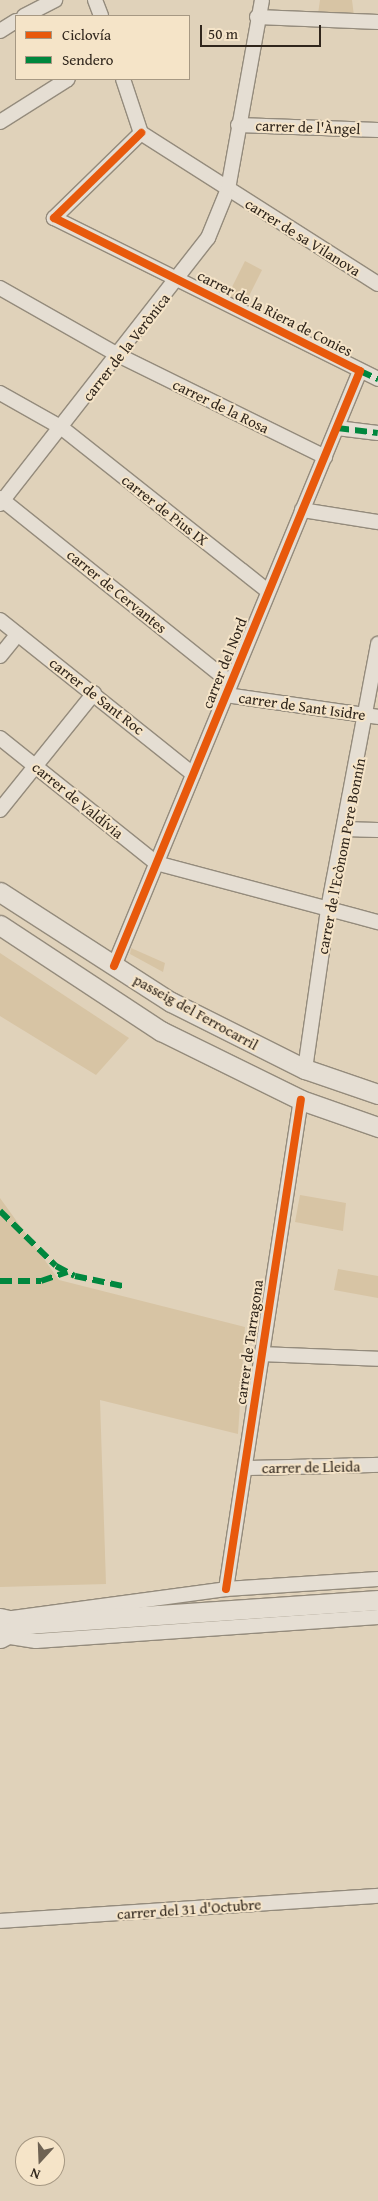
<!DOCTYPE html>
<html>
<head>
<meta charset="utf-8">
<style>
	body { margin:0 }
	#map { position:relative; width:378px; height:2201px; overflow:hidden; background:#e0d2ba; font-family:"Gentium Book Plus",serif }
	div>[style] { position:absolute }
	.green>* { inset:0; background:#d7c4a4 }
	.roads { filter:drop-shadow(1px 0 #948b7c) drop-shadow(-1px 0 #948b7c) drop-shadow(0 1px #948b7c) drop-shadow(0 -1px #948b7c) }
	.street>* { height:14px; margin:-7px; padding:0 7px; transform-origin:7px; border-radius:7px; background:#e5ded3 }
	.secondary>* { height:19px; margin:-9.5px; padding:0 9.5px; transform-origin:9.5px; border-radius:9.5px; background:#e5ded3 }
	.quiet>* { height:6px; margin-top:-3px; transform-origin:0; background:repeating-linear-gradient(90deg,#00873e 0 12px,transparent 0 18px) }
	.cycleway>* { height:8px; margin:-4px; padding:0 4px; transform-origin:4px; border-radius:4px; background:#e8590c }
	span { translate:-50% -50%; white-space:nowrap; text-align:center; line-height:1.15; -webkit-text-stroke:4px #f5e4c8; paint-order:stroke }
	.street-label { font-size:15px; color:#30261c }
	.legend { position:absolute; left:15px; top:15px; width:175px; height:65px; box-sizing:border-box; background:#f5e4c8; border:1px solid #a69883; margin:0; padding:6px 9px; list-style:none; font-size:15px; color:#30261c }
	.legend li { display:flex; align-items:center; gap:10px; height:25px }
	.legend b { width:25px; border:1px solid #a69883 }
	.north { position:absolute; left:15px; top:2136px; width:50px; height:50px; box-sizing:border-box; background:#f5e4c8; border:1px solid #a69883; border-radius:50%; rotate:200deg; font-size:14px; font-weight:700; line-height:20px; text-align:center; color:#30261c }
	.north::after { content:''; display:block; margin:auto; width:18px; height:22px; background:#6e6253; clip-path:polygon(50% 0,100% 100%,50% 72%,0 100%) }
	.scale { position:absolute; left:200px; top:25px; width:121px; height:22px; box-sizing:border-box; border:2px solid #30261c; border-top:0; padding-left:6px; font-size:15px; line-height:18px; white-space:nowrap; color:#30261c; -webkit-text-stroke:4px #f5e4c8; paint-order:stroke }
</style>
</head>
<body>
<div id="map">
	<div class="green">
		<div style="clip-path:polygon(320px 0,352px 0,354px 16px,318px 14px)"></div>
		<div style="clip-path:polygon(245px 261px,262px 270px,245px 304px,228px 295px)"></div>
		<div style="clip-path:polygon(131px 948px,165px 963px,163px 972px,130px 954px)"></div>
		<div style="clip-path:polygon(0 953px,129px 1038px,96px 1075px,0 1016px)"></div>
		<div style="clip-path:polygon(300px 1195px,346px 1203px,343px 1231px,295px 1222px)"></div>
		<div style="clip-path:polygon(0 1198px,59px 1280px,245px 1327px,238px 1434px,100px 1400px,106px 1584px,0 1587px)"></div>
		<div style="clip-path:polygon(338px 1269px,378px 1276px,378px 1298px,334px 1290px)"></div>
	</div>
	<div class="roads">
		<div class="street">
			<div style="left:95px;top:0;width:17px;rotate:69deg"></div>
			<div style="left:24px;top:16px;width:35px;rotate:-27deg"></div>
			<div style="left:257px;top:17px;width:121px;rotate:2.4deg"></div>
			<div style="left:0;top:31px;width:19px;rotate:-32deg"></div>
			<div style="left:123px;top:79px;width:57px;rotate:71.6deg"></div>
			<div style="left:141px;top:133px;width:281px;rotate:32.5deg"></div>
			<div style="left:0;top:122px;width:80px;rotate:-32.3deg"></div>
			<div style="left:238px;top:125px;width:140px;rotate:2deg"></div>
			<div style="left:141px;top:133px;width:122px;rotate:135.7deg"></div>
			<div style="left:54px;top:218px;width:362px;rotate:26.4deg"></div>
			<div style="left:0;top:288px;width:136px;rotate:29.6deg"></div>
			<div style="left:118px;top:355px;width:231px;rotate:26.2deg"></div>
			<div style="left:0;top:393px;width:71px;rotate:29.4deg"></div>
			<div style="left:62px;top:428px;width:263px;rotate:38.4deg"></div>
			<div style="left:337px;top:428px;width:41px;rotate:7deg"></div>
			<div style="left:0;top:498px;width:295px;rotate:38.7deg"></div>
			<div style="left:0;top:504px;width:338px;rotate:-52deg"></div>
			<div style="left:208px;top:238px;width:53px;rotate:-67.8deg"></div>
			<div style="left:228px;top:189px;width:192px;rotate:-79.8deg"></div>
			<div style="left:302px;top:510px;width:77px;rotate:9deg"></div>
			<div style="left:0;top:620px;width:247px;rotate:38.6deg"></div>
			<div style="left:0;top:656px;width:28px;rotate:-51deg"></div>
			<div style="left:226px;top:695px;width:154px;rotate:8.2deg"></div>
			<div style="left:0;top:738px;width:200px;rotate:38.7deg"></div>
			<div style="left:156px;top:863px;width:230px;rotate:14.9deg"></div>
			<div style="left:0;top:810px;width:150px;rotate:-51.2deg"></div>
			<div style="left:346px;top:829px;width:32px;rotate:2deg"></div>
			<div style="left:114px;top:966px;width:644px;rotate:-67.54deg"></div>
			<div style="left:305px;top:1069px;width:162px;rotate:-81.8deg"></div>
			<div style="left:328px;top:909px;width:270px;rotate:-79.3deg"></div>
			<div style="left:261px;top:1354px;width:117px;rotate:2.4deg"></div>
			<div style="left:245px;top:1468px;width:133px;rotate:-1.3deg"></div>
			<div style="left:226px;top:1589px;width:495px;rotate:-81.3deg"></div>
			<div style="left:5px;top:1619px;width:223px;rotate:-7.7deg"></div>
			<div style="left:226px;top:1589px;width:152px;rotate:-3.8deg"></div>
			<div style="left:4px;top:1636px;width:32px;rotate:9deg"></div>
			<div style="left:36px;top:1641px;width:343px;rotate:-4deg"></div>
			<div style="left:0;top:1921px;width:379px;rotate:-3.8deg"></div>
		</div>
		<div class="secondary">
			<div style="left:0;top:892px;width:203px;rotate:32.8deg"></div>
			<div style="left:171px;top:1002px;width:150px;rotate:26.6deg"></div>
			<div style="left:305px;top:1069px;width:77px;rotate:18.9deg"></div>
			<div style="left:0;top:925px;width:193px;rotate:33.4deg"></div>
			<div style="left:161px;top:1031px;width:156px;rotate:26.2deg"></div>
			<div style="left:301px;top:1100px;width:82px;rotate:19.3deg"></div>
			<div style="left:0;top:1618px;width:27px;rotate:13deg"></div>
			<div style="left:26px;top:1624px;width:353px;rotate:-3.9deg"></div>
			<div style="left:0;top:1638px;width:30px;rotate:-28deg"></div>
		</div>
	</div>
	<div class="quiet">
		<div style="left:360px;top:371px;width:20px;rotate:24deg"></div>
		<div style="left:337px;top:428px;width:41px;rotate:7deg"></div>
		<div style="left:0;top:1211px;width:78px;rotate:44.5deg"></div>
		<div style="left:56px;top:1266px;width:21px;rotate:28deg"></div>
		<div style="left:75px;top:1276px;width:53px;rotate:11.9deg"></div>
		<div style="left:0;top:1281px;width:41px"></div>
		<div style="left:41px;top:1281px;width:28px;rotate:-19deg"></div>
	</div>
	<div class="cycleway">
		<div style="left:114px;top:966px;width:644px;rotate:-67.54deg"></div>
		<div style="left:360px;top:371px;width:342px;rotate:-153.4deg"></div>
		<div style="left:54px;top:218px;width:122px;rotate:-44.3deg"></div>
		<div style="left:226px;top:1589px;width:495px;rotate:-81.3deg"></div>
	</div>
	<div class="street-label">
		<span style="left:308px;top:127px;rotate:2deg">carrer de l'Àngel</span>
		<span style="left:303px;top:237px;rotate:32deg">carrer de sa Vilanova</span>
		<span style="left:275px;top:313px;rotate:27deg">carrer de la Riera de Conies</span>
		<span style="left:126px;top:347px;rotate:-52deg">carrer de la Verònica</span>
		<span style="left:221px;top:406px;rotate:26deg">carrer de la Rosa</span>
		<span style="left:165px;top:510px;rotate:38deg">carrer de Pius IX</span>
		<span style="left:117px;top:591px;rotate:39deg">carrer de Cervantes</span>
		<span style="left:224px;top:663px;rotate:-68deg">carrer del Nord</span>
		<span style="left:97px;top:696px;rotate:38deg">carrer de Sant Roc</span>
		<span style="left:302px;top:706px;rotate:8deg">carrer de Sant Isidre</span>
		<span style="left:78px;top:800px;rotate:39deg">carrer de Valdívia</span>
		<span style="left:341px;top:856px;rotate:-79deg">carrer de l'Ecònom Pere Bonnín</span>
		<span style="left:196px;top:1012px;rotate:29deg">passeig del Ferrocarril</span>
		<span style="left:249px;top:1342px;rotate:-82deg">carrer de Tarragona</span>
		<span style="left:311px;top:1467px;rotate:-1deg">carrer de Lleida</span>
		<span style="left:189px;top:1909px;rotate:-4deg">carrer del 31 d'Octubre</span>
	</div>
	<ul class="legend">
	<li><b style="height:6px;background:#e8590c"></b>Ciclovía</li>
	<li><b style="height:6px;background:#00873e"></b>Sendero</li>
	</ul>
	<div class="north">N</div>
	<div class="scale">50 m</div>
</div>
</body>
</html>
